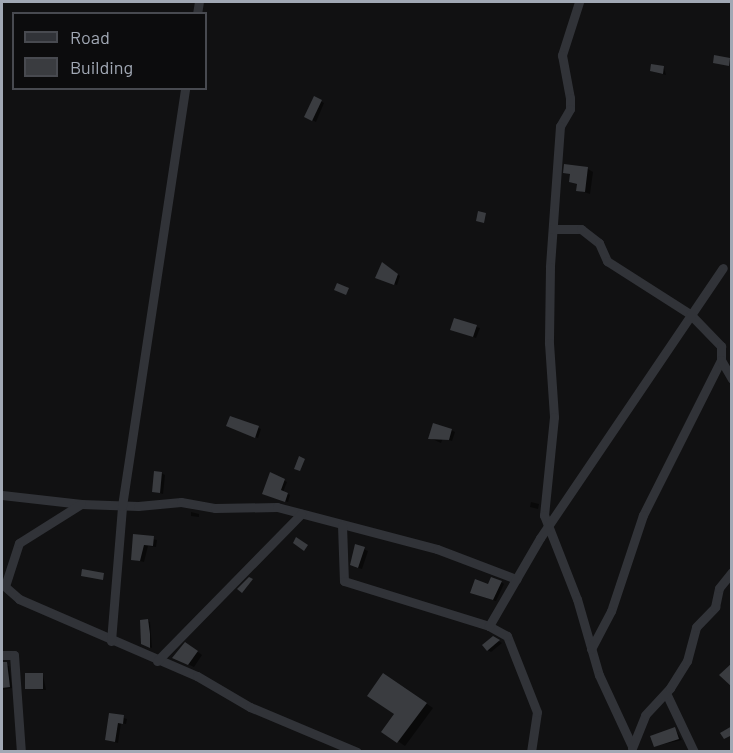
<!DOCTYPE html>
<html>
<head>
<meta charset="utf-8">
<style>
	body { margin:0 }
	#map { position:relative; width:733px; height:753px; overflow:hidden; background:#111112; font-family:Barlow,sans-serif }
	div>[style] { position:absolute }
	.shadow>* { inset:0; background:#0007 }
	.building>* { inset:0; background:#3a3c40 }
	.minor>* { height:9px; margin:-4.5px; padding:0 4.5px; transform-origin:4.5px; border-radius:4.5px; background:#313338 }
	span { translate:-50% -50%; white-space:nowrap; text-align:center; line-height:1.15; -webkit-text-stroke:5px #0c0c0d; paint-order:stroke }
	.frame { position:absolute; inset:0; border:3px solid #a1a8b4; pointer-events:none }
	.legend { position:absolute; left:12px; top:12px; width:195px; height:78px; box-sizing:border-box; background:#0c0c0d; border:2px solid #484a50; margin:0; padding:8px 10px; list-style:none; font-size:18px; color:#a1a8b4 }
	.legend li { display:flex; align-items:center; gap:12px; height:30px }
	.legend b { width:30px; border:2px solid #484a50 }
</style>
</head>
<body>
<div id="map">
	<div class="shadow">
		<div style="clip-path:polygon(664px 68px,666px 75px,651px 71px)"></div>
		<div style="clip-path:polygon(314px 98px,324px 103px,316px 122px,306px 117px)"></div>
		<div style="clip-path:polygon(588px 169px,593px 172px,590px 194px,578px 190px,579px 185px,570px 182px,571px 175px,565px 172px)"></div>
		<div style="clip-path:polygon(383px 264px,400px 276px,397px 285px,379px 278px)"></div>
		<div style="clip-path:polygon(476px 327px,480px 328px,476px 338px,456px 331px)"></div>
		<div style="clip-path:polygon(231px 418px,261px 429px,258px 438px,231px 427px)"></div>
		<div style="clip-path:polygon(451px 430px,455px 432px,452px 441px,443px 438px,441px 443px,430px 438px)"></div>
		<div style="clip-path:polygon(161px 473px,165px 475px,163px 494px,153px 491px)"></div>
		<div style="clip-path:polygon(271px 474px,287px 482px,283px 492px,290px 495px,288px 502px,267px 495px)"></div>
		<div style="clip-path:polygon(531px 502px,539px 504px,538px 509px,530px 507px)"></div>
		<div style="clip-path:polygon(191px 512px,199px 514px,199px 517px,191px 516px)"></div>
		<div style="clip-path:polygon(135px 536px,157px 540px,156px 547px,148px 546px,144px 562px,132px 559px)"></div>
		<div style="clip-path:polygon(356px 546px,368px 551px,362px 569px,355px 567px)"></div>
		<div style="clip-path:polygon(501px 582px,504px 584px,496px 601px,474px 594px)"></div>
		<div style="clip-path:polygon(147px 621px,150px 622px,152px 648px,145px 645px)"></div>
		<div style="clip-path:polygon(493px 638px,502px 643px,491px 652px,488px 650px)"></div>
		<div style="clip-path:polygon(191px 647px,202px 655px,194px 667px,179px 660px)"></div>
		<div style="clip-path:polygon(2px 665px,9px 666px,12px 688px,2px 690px)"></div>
		<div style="clip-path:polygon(43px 675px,46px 690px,26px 688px)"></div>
		<div style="clip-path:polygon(390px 679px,433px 708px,405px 746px,383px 731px,396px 714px)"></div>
		<div style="clip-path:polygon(110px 714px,127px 719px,126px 724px,121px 723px,118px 743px,106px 740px)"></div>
		<div style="clip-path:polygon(675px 729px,682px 740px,655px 746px)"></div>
	</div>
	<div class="building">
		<div style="clip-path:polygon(714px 55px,730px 58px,729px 66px,713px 63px)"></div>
		<div style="clip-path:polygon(651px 64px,664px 66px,663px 74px,650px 71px)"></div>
		<div style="clip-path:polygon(314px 96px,322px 100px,312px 121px,304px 117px)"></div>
		<div style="clip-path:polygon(564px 164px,588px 167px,585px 192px,576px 191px,577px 184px,569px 182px,570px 174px,563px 173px)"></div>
		<div style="clip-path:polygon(478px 211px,486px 213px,484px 223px,476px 221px)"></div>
		<div style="clip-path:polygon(382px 262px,398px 274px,394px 285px,375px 278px)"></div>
		<div style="clip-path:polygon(337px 283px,349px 288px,346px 295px,334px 290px)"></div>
		<div style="clip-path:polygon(454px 318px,477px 325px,473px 337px,450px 330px)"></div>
		<div style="clip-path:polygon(230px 416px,259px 426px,255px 438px,226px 426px)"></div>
		<div style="clip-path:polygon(433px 423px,452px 429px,449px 440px,428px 439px)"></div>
		<div style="clip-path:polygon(299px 456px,305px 459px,300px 471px,294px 469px)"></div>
		<div style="clip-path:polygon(154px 471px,162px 472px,160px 493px,152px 492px)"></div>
		<div style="clip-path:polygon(270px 472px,285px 479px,281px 490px,288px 493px,285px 502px,262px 494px)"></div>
		<div style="clip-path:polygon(133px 534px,154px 536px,153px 546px,144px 545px,140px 561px,131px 560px)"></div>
		<div style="clip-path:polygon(296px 537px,308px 545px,304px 551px,293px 543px)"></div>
		<div style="clip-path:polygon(355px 544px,365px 547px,358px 568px,350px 565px)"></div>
		<div style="clip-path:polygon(82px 569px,104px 573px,103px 580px,81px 576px)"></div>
		<div style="clip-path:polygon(249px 577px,253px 579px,242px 593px,237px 589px)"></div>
		<div style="clip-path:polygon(491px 577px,502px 581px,493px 600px,470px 593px,475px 579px,488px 584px)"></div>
		<div style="clip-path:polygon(148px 619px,150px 634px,150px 648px,141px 644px,140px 620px)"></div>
		<div style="clip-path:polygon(493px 636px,500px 640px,487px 651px,482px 645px)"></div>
		<div style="clip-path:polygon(185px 642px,198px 651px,188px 665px,172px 658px)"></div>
		<div style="clip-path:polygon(2px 662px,7px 662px,10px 687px,2px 688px)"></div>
		<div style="clip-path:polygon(732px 663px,732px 687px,719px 675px)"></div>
		<div style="clip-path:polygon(25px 673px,43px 673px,43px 689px,25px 689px)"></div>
		<div style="clip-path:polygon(383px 673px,427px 703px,397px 743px,381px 732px,394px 714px,367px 696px)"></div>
		<div style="clip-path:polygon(109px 713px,124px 715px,123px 724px,118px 723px,115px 742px,105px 740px)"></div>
		<div style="clip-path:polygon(732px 726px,732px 735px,724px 739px,720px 733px)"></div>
		<div style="clip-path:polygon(675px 727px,679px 739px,654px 747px,650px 736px)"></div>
	</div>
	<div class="minor">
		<div style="left:579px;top:2px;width:56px;rotate:107.8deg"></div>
		<div style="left:562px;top:55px;width:44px;rotate:79.5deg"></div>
		<div style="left:570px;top:98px;width:11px;rotate:90deg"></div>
		<div style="left:570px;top:109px;width:20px;rotate:120deg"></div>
		<div style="left:560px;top:126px;width:141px;rotate:94.1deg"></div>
		<div style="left:550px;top:267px;width:76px;rotate:90.8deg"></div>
		<div style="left:549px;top:343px;width:74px;rotate:86.1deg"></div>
		<div style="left:554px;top:417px;width:99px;rotate:95.8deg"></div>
		<div style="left:544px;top:515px;width:90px;rotate:68.6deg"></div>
		<div style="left:577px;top:599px;width:79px;rotate:73.9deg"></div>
		<div style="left:599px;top:675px;width:78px;rotate:65.1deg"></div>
		<div style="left:197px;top:14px;width:12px;rotate:-81deg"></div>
		<div style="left:553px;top:229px;width:28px"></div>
		<div style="left:581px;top:229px;width:23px;rotate:38deg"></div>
		<div style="left:599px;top:243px;width:20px;rotate:66deg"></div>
		<div style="left:607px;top:261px;width:98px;rotate:32.6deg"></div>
		<div style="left:690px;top:314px;width:45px;rotate:45.9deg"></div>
		<div style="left:721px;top:346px;width:14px;rotate:90deg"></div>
		<div style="left:721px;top:360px;width:174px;rotate:116.7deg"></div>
		<div style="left:643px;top:515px;width:101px;rotate:108.4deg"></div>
		<div style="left:611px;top:611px;width:43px;rotate:117.8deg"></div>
		<div style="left:721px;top:360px;width:22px;rotate:60deg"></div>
		<div style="left:2px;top:495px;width:80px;rotate:6.5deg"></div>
		<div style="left:81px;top:504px;width:57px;rotate:2deg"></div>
		<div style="left:138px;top:506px;width:43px;rotate:-5.3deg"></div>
		<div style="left:181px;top:502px;width:35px;rotate:10deg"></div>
		<div style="left:215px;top:508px;width:62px;rotate:-0.9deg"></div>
		<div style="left:277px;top:507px;width:165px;rotate:14.7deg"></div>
		<div style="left:437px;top:549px;width:85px;rotate:20.8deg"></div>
		<div style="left:342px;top:525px;width:56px;rotate:88deg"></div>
		<div style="left:344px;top:581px;width:152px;rotate:17.2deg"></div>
		<div style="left:2px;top:584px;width:23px;rotate:41deg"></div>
		<div style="left:19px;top:599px;width:194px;rotate:23.4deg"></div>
		<div style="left:197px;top:676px;width:61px;rotate:30.3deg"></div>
		<div style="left:250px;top:707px;width:116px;rotate:22.8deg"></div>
		<div style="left:5px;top:586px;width:45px;rotate:-72deg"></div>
		<div style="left:19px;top:543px;width:73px;rotate:-32.2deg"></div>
		<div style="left:111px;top:641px;width:135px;rotate:-85.3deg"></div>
		<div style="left:122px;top:506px;width:423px;rotate:-81.4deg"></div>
		<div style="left:2px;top:655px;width:12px"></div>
		<div style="left:14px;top:655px;width:97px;rotate:85.9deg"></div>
		<div style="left:157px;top:661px;width:206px;rotate:-45.6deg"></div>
		<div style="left:666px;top:693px;width:65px;rotate:64.6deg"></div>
		<div style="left:632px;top:748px;width:35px;rotate:-68deg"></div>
		<div style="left:645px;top:715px;width:37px;rotate:-47deg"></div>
		<div style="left:670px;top:688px;width:32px;rotate:-58deg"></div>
		<div style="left:687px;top:661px;width:35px;rotate:-75deg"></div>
		<div style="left:696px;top:627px;width:28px;rotate:-46deg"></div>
		<div style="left:715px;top:607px;width:19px;rotate:-78deg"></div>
		<div style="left:719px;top:588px;width:21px;rotate:-51deg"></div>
		<div style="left:531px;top:752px;width:40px;rotate:-81.5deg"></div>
		<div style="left:537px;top:712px;width:82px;rotate:-111.5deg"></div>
		<div style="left:507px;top:636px;width:21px;rotate:-151deg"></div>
		<div style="left:489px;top:626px;width:102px;rotate:-59.9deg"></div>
		<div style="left:540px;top:538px;width:326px;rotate:-55.9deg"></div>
	</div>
	<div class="frame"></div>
	<ul class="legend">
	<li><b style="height:8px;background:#313338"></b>Road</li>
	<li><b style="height:16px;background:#3a3c40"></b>Building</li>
	</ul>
</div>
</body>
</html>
